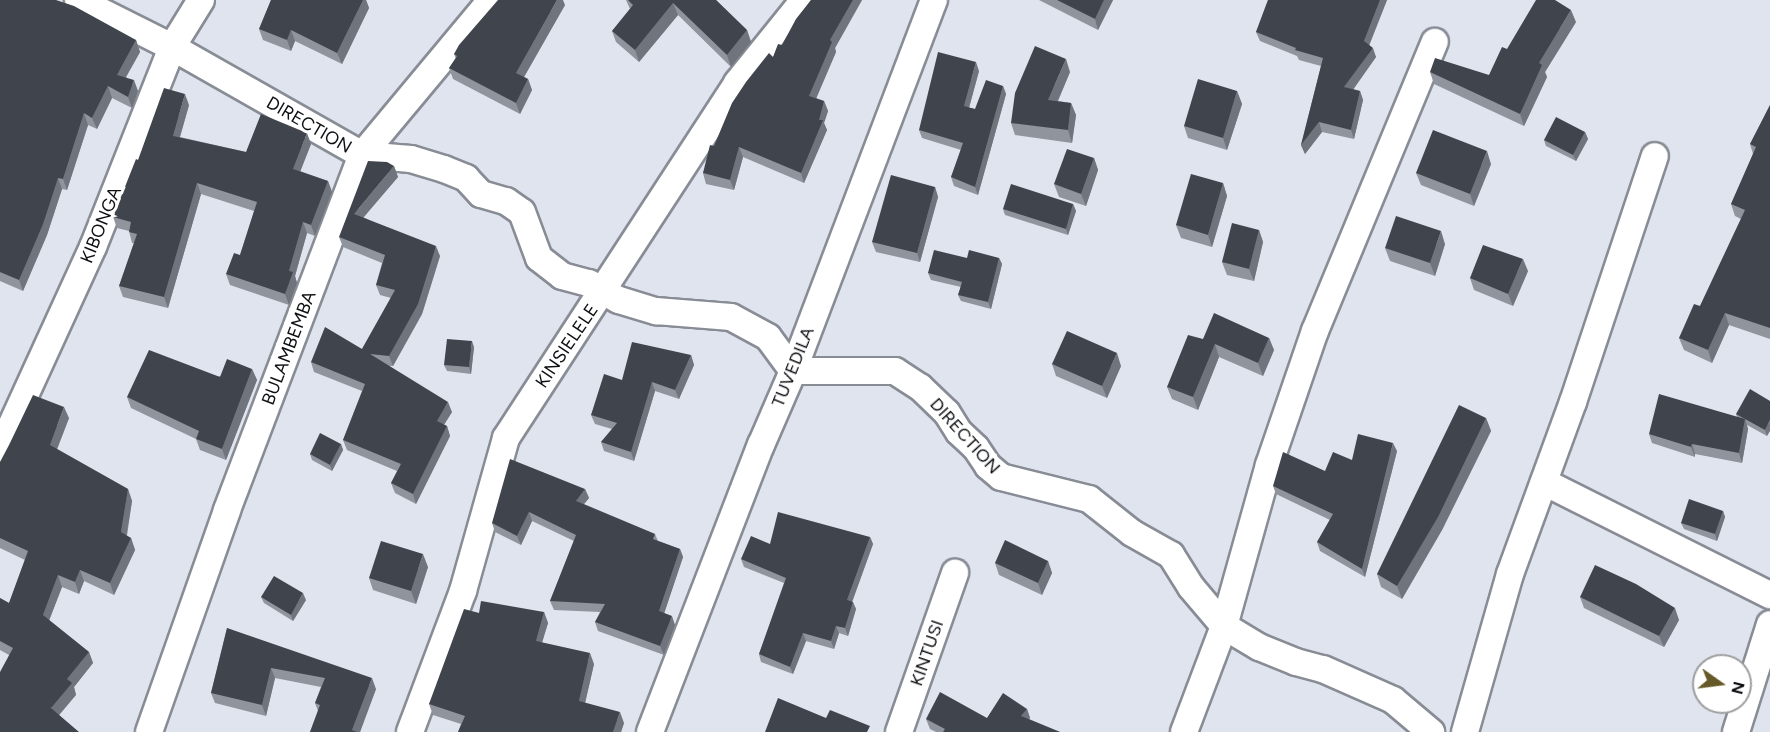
<!DOCTYPE html>
<html>
<head>
<meta charset="utf-8">
<style>
	body { margin:0 }
	#map { position:relative; width:1770px; height:732px; overflow:hidden; background:#dfe4ee; font-family:Figtree,sans-serif }
	div>[style] { position:absolute }
	.roads { filter:drop-shadow(2px 0 #888c95) drop-shadow(-2px 0 #888c95) drop-shadow(0 2px #888c95) drop-shadow(0 -2px #888c95) }
	.street>* { height:26px; margin:-13px; padding:0 13px; transform-origin:13px; border-radius:13px; background:#fff }
	.wall>* { inset:0; background:#90949d }
	.shaded-wall>* { inset:0; background:#70747d }
	.building>* { inset:0; background:#40444c }
	span { translate:-50% -50%; white-space:nowrap; text-align:center; line-height:1.15; -webkit-text-stroke:6px #fff; paint-order:stroke }
	.street-label { font-size:18px; color:#0d0f12 }
	.north { position:absolute; left:1692px; top:654px; width:60px; height:60px; box-sizing:border-box; background:#fff; border:2px solid #9e9fa0; border-radius:50%; rotate:104deg; font-size:16px; font-weight:700; line-height:24px; text-align:center; color:#0d0f12 }
	.north::after { content:''; display:block; margin:auto; width:21px; height:27px; background:#655a27; clip-path:polygon(50% 0,100% 100%,50% 72%,0 100%) }
</style>
</head>
<body>
<div id="map">
	<div class="roads">
		<div class="street">
			<div style="left:78px;top:0;width:105px;rotate:26.6deg"></div>
			<div style="left:172px;top:47px;width:219px;rotate:29.6deg"></div>
			<div style="left:362px;top:155px;width:49px;rotate:4.7deg"></div>
			<div style="left:411px;top:159px;width:34px;rotate:17deg"></div>
			<div style="left:444px;top:169px;width:24px;rotate:22deg"></div>
			<div style="left:466px;top:178px;width:22px;rotate:47deg"></div>
			<div style="left:481px;top:194px;width:26px;rotate:16deg"></div>
			<div style="left:506px;top:201px;width:19px;rotate:35deg"></div>
			<div style="left:522px;top:212px;width:49px;rotate:69.7deg"></div>
			<div style="left:539px;top:258px;width:29px;rotate:38deg"></div>
			<div style="left:562px;top:276px;width:28px;rotate:15deg"></div>
			<div style="left:589px;top:283px;width:34px;rotate:30deg"></div>
			<div style="left:619px;top:300px;width:39px;rotate:17deg"></div>
			<div style="left:656px;top:311px;width:75px;rotate:4.6deg"></div>
			<div style="left:731px;top:317px;width:42px;rotate:28.4deg"></div>
			<div style="left:768px;top:337px;width:42px;rotate:53.7deg"></div>
			<div style="left:793px;top:371px;width:102px"></div>
			<div style="left:895px;top:371px;width:30px;rotate:33deg"></div>
			<div style="left:920px;top:387px;width:37px;rotate:44deg"></div>
			<div style="left:947px;top:413px;width:22px;rotate:58deg"></div>
			<div style="left:959px;top:432px;width:23px;rotate:43deg"></div>
			<div style="left:976px;top:448px;width:22px;rotate:56deg"></div>
			<div style="left:988px;top:466px;width:17px;rotate:40deg"></div>
			<div style="left:1001px;top:477px;width:91px;rotate:14deg"></div>
			<div style="left:1089px;top:499px;width:55px;rotate:38.3deg"></div>
			<div style="left:1132px;top:533px;width:45px;rotate:29.4deg"></div>
			<div style="left:1171px;top:555px;width:38px;rotate:58deg"></div>
			<div style="left:1191px;top:587px;width:51px;rotate:49.8deg"></div>
			<div style="left:1224px;top:626px;width:41px;rotate:31deg"></div>
			<div style="left:1259px;top:647px;width:40px;rotate:22deg"></div>
			<div style="left:1296px;top:662px;width:28px;rotate:15deg"></div>
			<div style="left:1323px;top:669px;width:77px;rotate:23.9deg"></div>
			<div style="left:1393px;top:700px;width:50px;rotate:40.1deg"></div>
			<div style="left:0;top:450px;width:223px;rotate:-65.4deg"></div>
			<div style="left:93px;top:247px;width:215px;rotate:-68.4deg"></div>
			<div style="left:172px;top:47px;width:55px;rotate:-58.3deg"></div>
			<div style="left:1544px;top:482px;width:253px;rotate:26.6deg"></div>
			<div style="left:149px;top:732px;width:235px;rotate:-70.6deg"></div>
			<div style="left:227px;top:510px;width:380px;rotate:-69.2deg"></div>
			<div style="left:362px;top:155px;width:202px;rotate:-50.2deg"></div>
			<div style="left:410px;top:732px;width:151px;rotate:-69.4deg"></div>
			<div style="left:463px;top:591px;width:159px;rotate:-74.3deg"></div>
			<div style="left:506px;top:438px;width:424px;rotate:-56.9deg"></div>
			<div style="left:737px;top:83px;width:107px;rotate:-51.1deg"></div>
			<div style="left:650px;top:732px;width:308px;rotate:-68.9deg"></div>
			<div style="left:761px;top:445px;width:81px;rotate:-66.6deg"></div>
			<div style="left:793px;top:371px;width:397px;rotate:-69.2deg"></div>
			<div style="left:899px;top:732px;width:169px;rotate:-70.6deg"></div>
			<div style="left:1184px;top:732px;width:113px;rotate:-69.3deg"></div>
			<div style="left:1224px;top:626px;width:167px;rotate:-74.4deg"></div>
			<div style="left:1269px;top:465px;width:142px;rotate:-71.1deg"></div>
			<div style="left:1315px;top:331px;width:313px;rotate:-67.5deg"></div>
			<div style="left:1465px;top:732px;width:164px;rotate:-74.1deg"></div>
			<div style="left:1510px;top:574px;width:183px;rotate:-69.9deg"></div>
			<div style="left:1573px;top:402px;width:259px;rotate:-71.6deg"></div>
			<div style="left:1736px;top:732px;width:113px;rotate:-72.5deg"></div>
		</div>
	</div>
	<div class="wall">
		<div style="clip-path:polygon(0 0,136px 40px,140px 52px,126px 77px,138px 91px,132px 108px,112px 98px,97px 129px,88px 125px,67px 190px,62px 189px,47px 235px,23px 291px,0 281px)"></div>
		<div style="clip-path:polygon(271px 0,366px 0,369px 8px,342px 64px,295px 41px,291px 51px,263px 40px,259px 29px)"></div>
		<div style="clip-path:polygon(626px 0,716px 0,747px 30px,751px 42px,731px 67px,678px 15px,639px 62px,616px 42px,612px 31px,630px 9px)"></div>
		<div style="clip-path:polygon(811px 0,862px 0,835px 48px,836px 52px,816px 98px,824px 101px,828px 111px,824px 123px,827px 130px,804px 183px,743px 157px,734px 190px,706px 184px,703px 173px,714px 146px)"></div>
		<div style="clip-path:polygon(1039px 0,1113px 0,1098px 30px)"></div>
		<div style="clip-path:polygon(1268px 0,1387px 0,1369px 45px,1376px 57px,1353px 89px,1360px 91px,1363px 100px,1354px 139px,1322px 132px,1305px 154px,1301px 145px,1321px 66px,1299px 60px,1297px 56px,1260px 41px,1256px 32px)"></div>
		<div style="clip-path:polygon(565px 5px,524px 77px,528px 79px,532px 90px,520px 114px,453px 79px,449px 68px,456px 59px,454px 54px)"></div>
		<div style="clip-path:polygon(1576px 22px,1545px 72px,1547px 77px,1524px 126px,1434px 84px,1430px 72px,1489px 75px,1507px 49px)"></div>
		<div style="clip-path:polygon(979px 71px,969px 108px,975px 109px,1003px 86px,1006px 94px,978px 195px,954px 186px,951px 177px,961px 150px,922px 138px,919px 130px)"></div>
		<div style="clip-path:polygon(1070px 72px,1058px 101px,1071px 103px,1076px 115px,1072px 143px,1015px 135px,1011px 123px)"></div>
		<div style="clip-path:polygon(1237px 91px,1242px 104px,1227px 150px,1188px 138px,1184px 126px)"></div>
		<div style="clip-path:polygon(189px 105px,180px 137px,246px 152px,311px 144px,300px 171px,328px 181px,332px 192px,315px 236px,307px 233px,295px 276px,297px 283px,289px 305px,230px 285px,226px 274px,240px 255px,254px 211px,201px 194px,168px 308px,123px 297px,119px 286px,134px 243px,132px 243px,129px 231px,117px 228px,113px 217px,138px 160px)"></div>
		<div style="clip-path:polygon(1770px 105px,1770px 339px,1729px 325px,1712px 363px,1684px 350px,1679px 338px,1700px 306px,1741px 219px,1735px 216px,1731px 204px,1753px 154px,1750px 144px)"></div>
		<div style="clip-path:polygon(1585px 132px,1588px 139px,1576px 161px,1546px 146px,1544px 140px)"></div>
		<div style="clip-path:polygon(1094px 158px,1098px 170px,1086px 206px,1059px 197px,1054px 184px)"></div>
		<div style="clip-path:polygon(1491px 164px,1474px 206px,1421px 185px,1416px 173px)"></div>
		<div style="clip-path:polygon(394px 166px,398px 177px,363px 217px,440px 256px,422px 314px,393px 366px,389px 366px,452px 412px,444px 425px,447px 426px,450px 436px,416px 504px,395px 493px,391px 483px,397px 471px,347px 450px,343px 440px,362px 391px,314px 372px,311px 362px,362px 349px,391px 298px,380px 295px,376px 285px,382px 263px,343px 247px,339px 237px)"></div>
		<div style="clip-path:polygon(1223px 183px,1227px 196px,1212px 247px,1181px 238px,1176px 225px)"></div>
		<div style="clip-path:polygon(935px 187px,938px 197px,920px 262px,876px 252px,872px 242px)"></div>
		<div style="clip-path:polygon(1073px 204px,1076px 211px,1068px 235px,1005px 215px,1003px 209px)"></div>
		<div style="clip-path:polygon(1259px 230px,1263px 242px,1254px 281px,1227px 275px,1222px 262px)"></div>
		<div style="clip-path:polygon(1445px 244px,1435px 276px,1390px 261px,1385px 248px)"></div>
		<div style="clip-path:polygon(967px 258px,999px 258px,1002px 264px,991px 309px,961px 301px,958px 295px,961px 287px,931px 280px,928px 273px)"></div>
		<div style="clip-path:polygon(1528px 271px,1513px 306px,1474px 290px,1470px 278px)"></div>
		<div style="clip-path:polygon(1269px 338px,1274px 350px,1263px 376px,1219px 357px,1198px 410px,1172px 399px,1167px 387px,1203px 339px)"></div>
		<div style="clip-path:polygon(474px 347px,471px 374px,447px 371px,444px 365px)"></div>
		<div style="clip-path:polygon(691px 355px,694px 365px,679px 399px,655px 391px,634px 461px,604px 451px,601px 442px,612px 429px,595px 424px,591px 415px,622px 380px)"></div>
		<div style="clip-path:polygon(1052px 364px,1121px 366px,1107px 398px,1056px 376px)"></div>
		<div style="clip-path:polygon(252px 369px,257px 380px,226px 460px,200px 450px,196px 439px,131px 408px,127px 397px)"></div>
		<div style="clip-path:polygon(1770px 401px,1767px 436px,1747px 425px,1748px 429px,1742px 463px,1695px 454px,1695px 457px,1652px 443px,1649px 434px,1737px 417px,1736px 414px)"></div>
		<div style="clip-path:polygon(69px 418px,57px 449px,128px 489px,132px 501px,127px 536px,131px 538px,135px 550px,114px 595px,84px 581px,79px 594px,62px 587px,49px 620px,89px 652px,93px 663px,74px 687px,76px 695px,0 732px,9px 655px,0 650px,0 598px,9px 603px,25px 560px,0 548px,0 462px)"></div>
		<div style="clip-path:polygon(1486px 418px,1491px 431px,1442px 530px,1402px 599px,1381px 587px,1377px 574px)"></div>
		<div style="clip-path:polygon(341px 444px,343px 450px,332px 471px,312px 460px,310px 454px)"></div>
		<div style="clip-path:polygon(1397px 451px,1365px 577px,1320px 551px,1317px 542px,1330px 520px,1276px 494px,1273px 486px)"></div>
		<div style="clip-path:polygon(585px 489px,589px 498px,584px 504px,655px 534px,658px 541px,680px 549px,683px 557px,664px 613px,675px 625px,664px 655px,598px 631px,595px 622px,600px 612px,554px 610px,550px 601px,574px 541px,532px 521px,521px 545px,495px 532px,492px 523px)"></div>
		<div style="clip-path:polygon(1723px 511px,1725px 517px,1717px 541px,1684px 529px,1681px 523px)"></div>
		<div style="clip-path:polygon(870px 537px,873px 544px,852px 601px,856px 609px,848px 636px,839px 633px,834px 649px,806px 641px,793px 674px,761px 662px,759px 654px,784px 583px,744px 567px,741px 559px,770px 544px)"></div>
		<div style="clip-path:polygon(1048px 561px,1052px 573px,1042px 595px,999px 575px,995px 563px)"></div>
		<div style="clip-path:polygon(428px 567px,416px 604px,373px 590px,369px 578px)"></div>
		<div style="clip-path:polygon(261px 597px,306px 600px,293px 621px,264px 603px)"></div>
		<div style="clip-path:polygon(1580px 597px,1679px 620px,1664px 647px,1584px 608px)"></div>
		<div style="clip-path:polygon(544px 612px,548px 623px,542px 643px,594px 664px,585px 703px,624px 723px,621px 732px,458px 732px,461px 724px,433px 715px,429px 704px,479px 613px)"></div>
		<div style="clip-path:polygon(227px 628px,376px 689px,360px 732px,310px 732px,318px 711px,315px 703px,321px 687px,275px 678px,266px 716px,215px 703px,211px 693px)"></div>
		<div style="clip-path:polygon(1027px 709px,1030px 718px,1029px 719px,1060px 732px,936px 732px,930px 729px,926px 719px,987px 718px)"></div>
	</div>
	<div class="shaded-wall">
		<div style="clip-path:polygon(363px 0,366px 0,369px 8px,342px 64px,337px 53px)"></div>
		<div style="clip-path:polygon(557px 0,563px 0,565px 5px,520px 84px,516px 73px)"></div>
		<div style="clip-path:polygon(853px 0,862px 0,835px 48px,836px 52px,813px 106px,809px 96px,830px 40px)"></div>
		<div style="clip-path:polygon(1104px 0,1113px 0,1098px 30px,1095px 19px)"></div>
		<div style="clip-path:polygon(1380px 0,1387px 0,1367px 51px,1364px 41px)"></div>
		<div style="clip-path:polygon(673px 3px,678px 15px,639px 62px,635px 50px)"></div>
		<div style="clip-path:polygon(1571px 10px,1576px 22px,1545px 72px,1547px 77px,1524px 126px,1520px 114px,1539px 63px)"></div>
		<div style="clip-path:polygon(291px 30px,295px 41px,291px 51px,287px 40px)"></div>
		<div style="clip-path:polygon(747px 30px,751px 42px,731px 67px,727px 55px)"></div>
		<div style="clip-path:polygon(136px 40px,140px 52px,121px 86px,117px 75px)"></div>
		<div style="clip-path:polygon(1373px 48px,1376px 57px,1348px 97px,1344px 87px)"></div>
		<div style="clip-path:polygon(1066px 59px,1070px 72px,1053px 112px,1048px 100px)"></div>
		<div style="clip-path:polygon(976px 62px,979px 71px,967px 115px,964px 106px)"></div>
		<div style="clip-path:polygon(528px 79px,532px 90px,520px 114px,516px 103px)"></div>
		<div style="clip-path:polygon(134px 80px,138px 91px,132px 108px,128px 97px)"></div>
		<div style="clip-path:polygon(108px 86px,112px 98px,97px 129px,92px 118px)"></div>
		<div style="clip-path:polygon(1003px 86px,1006px 94px,978px 195px,975px 187px)"></div>
		<div style="clip-path:polygon(1237px 91px,1242px 104px,1227px 150px,1223px 138px)"></div>
		<div style="clip-path:polygon(1360px 91px,1363px 100px,1354px 139px,1351px 130px)"></div>
		<div style="clip-path:polygon(185px 94px,189px 105px,177px 147px,173px 136px)"></div>
		<div style="clip-path:polygon(824px 101px,828px 111px,824px 123px,827px 130px,804px 183px,801px 173px)"></div>
		<div style="clip-path:polygon(1071px 103px,1076px 115px,1072px 143px,1068px 130px)"></div>
		<div style="clip-path:polygon(84px 113px,88px 125px,67px 190px,63px 179px)"></div>
		<div style="clip-path:polygon(1319px 122px,1322px 132px,1305px 154px,1301px 145px)"></div>
		<div style="clip-path:polygon(1585px 132px,1588px 139px,1576px 161px,1573px 155px)"></div>
		<div style="clip-path:polygon(307px 133px,311px 144px,297px 180px,293px 169px)"></div>
		<div style="clip-path:polygon(739px 147px,743px 157px,734px 190px,730px 180px)"></div>
		<div style="clip-path:polygon(1487px 151px,1491px 164px,1474px 206px,1470px 194px)"></div>
		<div style="clip-path:polygon(1094px 158px,1098px 170px,1086px 206px,1081px 194px)"></div>
		<div style="clip-path:polygon(394px 166px,398px 177px,358px 224px,354px 214px)"></div>
		<div style="clip-path:polygon(58px 178px,62px 189px,47px 235px,23px 291px,19px 280px)"></div>
		<div style="clip-path:polygon(328px 181px,332px 192px,315px 236px,311px 225px)"></div>
		<div style="clip-path:polygon(197px 183px,201px 194px,168px 308px,164px 297px)"></div>
		<div style="clip-path:polygon(1223px 183px,1227px 196px,1212px 247px,1208px 235px)"></div>
		<div style="clip-path:polygon(935px 187px,938px 197px,920px 262px,917px 253px)"></div>
		<div style="clip-path:polygon(1073px 204px,1076px 211px,1068px 235px,1066px 229px)"></div>
		<div style="clip-path:polygon(303px 222px,307px 233px,295px 276px,297px 283px,289px 305px,285px 294px,289px 271px)"></div>
		<div style="clip-path:polygon(1259px 230px,1263px 242px,1254px 281px,1249px 269px)"></div>
		<div style="clip-path:polygon(1441px 231px,1445px 244px,1435px 276px,1430px 263px)"></div>
		<div style="clip-path:polygon(436px 246px,440px 256px,422px 314px,393px 366px,389px 356px)"></div>
		<div style="clip-path:polygon(999px 258px,1002px 264px,991px 309px,988px 302px)"></div>
		<div style="clip-path:polygon(1523px 259px,1528px 271px,1513px 306px,1508px 294px)"></div>
		<div style="clip-path:polygon(1725px 313px,1729px 325px,1712px 363px,1708px 350px)"></div>
		<div style="clip-path:polygon(1269px 338px,1274px 350px,1263px 376px,1258px 363px)"></div>
		<div style="clip-path:polygon(472px 341px,474px 347px,471px 374px,469px 367px)"></div>
		<div style="clip-path:polygon(1215px 344px,1219px 357px,1198px 410px,1193px 397px)"></div>
		<div style="clip-path:polygon(1117px 353px,1121px 366px,1107px 398px,1102px 386px)"></div>
		<div style="clip-path:polygon(691px 355px,694px 365px,679px 399px,675px 390px)"></div>
		<div style="clip-path:polygon(252px 369px,257px 380px,226px 460px,222px 449px)"></div>
		<div style="clip-path:polygon(652px 382px,655px 391px,634px 461px,631px 452px)"></div>
		<div style="clip-path:polygon(448px 402px,452px 412px,440px 431px,437px 421px)"></div>
		<div style="clip-path:polygon(64px 407px,69px 418px,54px 457px,50px 445px)"></div>
		<div style="clip-path:polygon(1486px 418px,1491px 431px,1442px 530px,1402px 599px,1397px 586px)"></div>
		<div style="clip-path:polygon(1745px 419px,1748px 429px,1742px 463px,1739px 453px)"></div>
		<div style="clip-path:polygon(1770px 420px,1770px 431px,1767px 436px,1765px 430px)"></div>
		<div style="clip-path:polygon(447px 426px,450px 436px,416px 504px,413px 494px)"></div>
		<div style="clip-path:polygon(1393px 443px,1397px 451px,1365px 577px,1362px 569px)"></div>
		<div style="clip-path:polygon(341px 444px,343px 450px,332px 471px,330px 465px)"></div>
		<div style="clip-path:polygon(1692px 444px,1695px 454px,1695px 457px,1691px 447px)"></div>
		<div style="clip-path:polygon(128px 489px,132px 501px,125px 544px,121px 532px)"></div>
		<div style="clip-path:polygon(585px 489px,589px 498px,579px 510px,576px 501px)"></div>
		<div style="clip-path:polygon(1723px 511px,1725px 517px,1717px 541px,1715px 534px)"></div>
		<div style="clip-path:polygon(529px 512px,532px 521px,521px 545px,517px 536px)"></div>
		<div style="clip-path:polygon(870px 537px,873px 544px,850px 608px,847px 600px)"></div>
		<div style="clip-path:polygon(131px 538px,135px 550px,114px 595px,110px 583px)"></div>
		<div style="clip-path:polygon(680px 549px,683px 557px,662px 620px,659px 611px)"></div>
		<div style="clip-path:polygon(423px 554px,428px 567px,416px 604px,411px 591px)"></div>
		<div style="clip-path:polygon(1048px 561px,1052px 573px,1042px 595px,1038px 583px)"></div>
		<div style="clip-path:polygon(80px 570px,84px 581px,79px 594px,75px 582px)"></div>
		<div style="clip-path:polygon(58px 575px,62px 587px,47px 626px,43px 615px)"></div>
		<div style="clip-path:polygon(303px 593px,306px 600px,293px 621px,291px 615px)"></div>
		<div style="clip-path:polygon(853px 602px,856px 609px,848px 636px,845px 628px)"></div>
		<div style="clip-path:polygon(1675px 608px,1679px 620px,1664px 647px,1659px 636px)"></div>
		<div style="clip-path:polygon(544px 612px,548px 623px,539px 652px,536px 641px)"></div>
		<div style="clip-path:polygon(672px 616px,675px 625px,664px 655px,660px 646px)"></div>
		<div style="clip-path:polygon(836px 626px,839px 633px,834px 649px,831px 641px)"></div>
		<div style="clip-path:polygon(803px 633px,806px 641px,793px 674px,790px 667px)"></div>
		<div style="clip-path:polygon(89px 652px,93px 663px,74px 687px,76px 695px,55px 720px,51px 708px,67px 679px)"></div>
		<div style="clip-path:polygon(590px 653px,594px 664px,583px 712px,579px 701px)"></div>
		<div style="clip-path:polygon(271px 668px,275px 678px,266px 716px,262px 705px)"></div>
		<div style="clip-path:polygon(372px 678px,376px 689px,360px 732px,353px 732px,352px 730px)"></div>
		<div style="clip-path:polygon(1027px 709px,1030px 718px,1025px 726px,1021px 716px)"></div>
		<div style="clip-path:polygon(620px 712px,624px 723px,621px 732px,613px 732px)"></div>
	</div>
	<div class="building">
		<div style="clip-path:polygon(0 0,56px 0,74px 6px,136px 40px,117px 75px,134px 80px,128px 97px,108px 86px,92px 118px,84px 113px,63px 179px,58px 178px,43px 224px,19px 280px,0 272px)"></div>
		<div style="clip-path:polygon(271px 0,363px 0,337px 53px,291px 30px,287px 40px,259px 29px)"></div>
		<div style="clip-path:polygon(498px 0,557px 0,516px 73px,528px 79px,516px 103px,449px 68px,457px 56px,454px 54px,459px 45px)"></div>
		<div style="clip-path:polygon(628px 0,716px 0,747px 30px,727px 55px,673px 3px,635px 50px,612px 31px,633px 5px)"></div>
		<div style="clip-path:polygon(811px 0,853px 0,830px 40px,832px 42px,809px 96px,824px 101px,819px 120px,823px 120px,801px 173px,739px 147px,730px 180px,703px 173px,710px 145px,714px 146px,732px 103px,746px 82px,769px 53px,773px 57px,778px 44px,782px 45px,796px 19px)"></div>
		<div style="clip-path:polygon(1057px 0,1104px 0,1095px 19px)"></div>
		<div style="clip-path:polygon(1268px 0,1380px 0,1364px 41px,1373px 48px,1344px 87px,1360px 91px,1351px 130px,1319px 122px,1301px 145px,1323px 58px,1295px 50px,1296px 48px,1256px 32px)"></div>
		<div style="clip-path:polygon(1536px 0,1555px 0,1571px 10px,1539px 63px,1542px 65px,1520px 114px,1430px 72px,1435px 58px,1489px 75px,1502px 47px,1507px 49px)"></div>
		<div style="clip-path:polygon(1035px 46px,1066px 59px,1048px 100px,1071px 103px,1068px 130px,1011px 123px,1015px 93px)"></div>
		<div style="clip-path:polygon(938px 52px,976px 62px,964px 106px,975px 109px,986px 80px,1003px 86px,975px 187px,951px 177px,963px 143px,919px 130px)"></div>
		<div style="clip-path:polygon(1198px 79px,1237px 91px,1223px 138px,1184px 126px)"></div>
		<div style="clip-path:polygon(164px 88px,185px 94px,173px 136px,246px 152px,261px 114px,307px 133px,293px 169px,328px 181px,311px 225px,303px 222px,289px 271px,293px 272px,285px 294px,226px 274px,234px 253px,240px 255px,257px 202px,197px 183px,164px 297px,119px 286px,137px 234px,129px 232px,131px 222px,113px 217px,136px 159px,138px 160px)"></div>
		<div style="clip-path:polygon(1770px 105px,1770px 328px,1725px 313px,1708px 350px,1679px 338px,1694px 304px,1700px 306px,1745px 210px,1731px 204px,1756px 147px,1750px 144px)"></div>
		<div style="clip-path:polygon(1556px 117px,1585px 132px,1573px 155px,1544px 140px)"></div>
		<div style="clip-path:polygon(1433px 130px,1487px 151px,1470px 194px,1416px 173px)"></div>
		<div style="clip-path:polygon(1067px 149px,1094px 158px,1081px 194px,1054px 184px)"></div>
		<div style="clip-path:polygon(368px 161px,387px 162px,394px 166px,354px 214px,436px 246px,418px 304px,389px 356px,370px 354px,448px 402px,437px 421px,447px 426px,413px 494px,391px 483px,401px 464px,343px 440px,365px 384px,311px 362px,325px 327px,362px 349px,395px 290px,376px 285px,385px 255px,339px 237px)"></div>
		<div style="clip-path:polygon(1191px 174px,1223px 183px,1208px 235px,1176px 225px)"></div>
		<div style="clip-path:polygon(891px 175px,935px 187px,917px 253px,872px 242px)"></div>
		<div style="clip-path:polygon(1011px 184px,1073px 204px,1066px 229px,1003px 209px)"></div>
		<div style="clip-path:polygon(1396px 216px,1441px 231px,1430px 263px,1385px 248px)"></div>
		<div style="clip-path:polygon(1232px 223px,1259px 230px,1249px 269px,1222px 262px)"></div>
		<div style="clip-path:polygon(1483px 245px,1523px 259px,1508px 294px,1470px 278px)"></div>
		<div style="clip-path:polygon(934px 250px,967px 258px,969px 250px,999px 258px,988px 302px,958px 295px,962px 282px,928px 273px)"></div>
		<div style="clip-path:polygon(1214px 313px,1269px 338px,1258px 363px,1215px 344px,1193px 397px,1167px 387px,1188px 335px,1203px 339px)"></div>
		<div style="clip-path:polygon(1067px 331px,1117px 353px,1102px 386px,1052px 364px)"></div>
		<div style="clip-path:polygon(447px 339px,472px 341px,469px 367px,444px 365px)"></div>
		<div style="clip-path:polygon(632px 342px,691px 355px,675px 390px,652px 382px,631px 452px,601px 442px,617px 423px,591px 415px,604px 374px,622px 380px)"></div>
		<div style="clip-path:polygon(149px 350px,220px 377px,227px 359px,252px 369px,222px 449px,196px 439px,199px 431px,127px 397px)"></div>
		<div style="clip-path:polygon(1750px 389px,1770px 401px,1770px 420px,1765px 430px,1736px 414px)"></div>
		<div style="clip-path:polygon(1659px 394px,1745px 419px,1739px 453px,1692px 444px,1691px 447px,1649px 434px)"></div>
		<div style="clip-path:polygon(33px 395px,64px 407px,50px 445px,128px 489px,121px 532px,131px 538px,110px 583px,80px 570px,75px 582px,58px 575px,43px 615px,89px 652px,67px 679px,72px 683px,51px 708px,79px 732px,0 732px,0 672px,13px 648px,0 641px,0 598px,9px 603px,28px 551px,0 538px,0 462px,9px 445px)"></div>
		<div style="clip-path:polygon(1459px 405px,1486px 418px,1438px 517px,1397px 586px,1377px 574px)"></div>
		<div style="clip-path:polygon(320px 433px,341px 444px,330px 465px,310px 454px)"></div>
		<div style="clip-path:polygon(1358px 434px,1393px 443px,1362px 569px,1317px 542px,1333px 514px,1273px 486px,1283px 452px,1325px 471px,1333px 452px,1352px 460px)"></div>
		<div style="clip-path:polygon(510px 459px,585px 489px,576px 501px,655px 534px,653px 539px,680px 549px,659px 611px,672px 616px,660px 646px,595px 622px,605px 604px,550px 601px,576px 535px,529px 512px,517px 536px,492px 523px)"></div>
		<div style="clip-path:polygon(1689px 499px,1723px 511px,1715px 534px,1681px 523px)"></div>
		<div style="clip-path:polygon(778px 512px,870px 537px,847px 600px,853px 602px,845px 628px,836px 626px,831px 641px,803px 633px,790px 667px,759px 654px,786px 578px,741px 559px,751px 536px,770px 544px)"></div>
		<div style="clip-path:polygon(1005px 540px,1048px 561px,1038px 583px,995px 563px)"></div>
		<div style="clip-path:polygon(381px 541px,423px 554px,411px 591px,369px 578px)"></div>
		<div style="clip-path:polygon(1595px 565px,1636px 584px,1675px 608px,1659px 636px,1580px 597px)"></div>
		<div style="clip-path:polygon(274px 576px,303px 593px,291px 615px,261px 597px)"></div>
		<div style="clip-path:polygon(481px 601px,544px 612px,536px 641px,590px 653px,579px 701px,620px 712px,613px 732px,458px 732px,465px 716px,429px 704px,464px 609px,479px 613px)"></div>
		<div style="clip-path:polygon(227px 628px,372px 678px,352px 730px,357px 732px,310px 732px,320px 705px,315px 703px,325px 678px,271px 668px,262px 705px,211px 693px)"></div>
		<div style="clip-path:polygon(940px 692px,987px 718px,1003px 693px,1027px 709px,1021px 716px,1060px 732px,943px 732px,945px 729px,926px 719px)"></div>
		<div style="clip-path:polygon(778px 698px,826px 718px,830px 710px,870px 726px,867px 732px,765px 732px)"></div>
	</div>
	<div class="street-label">
		<span style="left:309px;top:125px;rotate:30deg">DIRECTION</span>
		<span style="left:101px;top:225px;rotate:-68deg">KIBONGA</span>
		<span style="left:567px;top:346px;rotate:-56deg">KINSIELELE</span>
		<span style="left:289px;top:348px;rotate:-69deg">BULAMBEMBA</span>
		<span style="left:793px;top:367px;rotate:-68deg">TUVEDILA</span>
		<span style="left:965px;top:436px;rotate:48deg">DIRECTION</span>
		<span style="left:927px;top:653px;rotate:-71deg">KINTUSI</span>
	</div>
	<div class="north">N</div>
</div>
</body>
</html>
